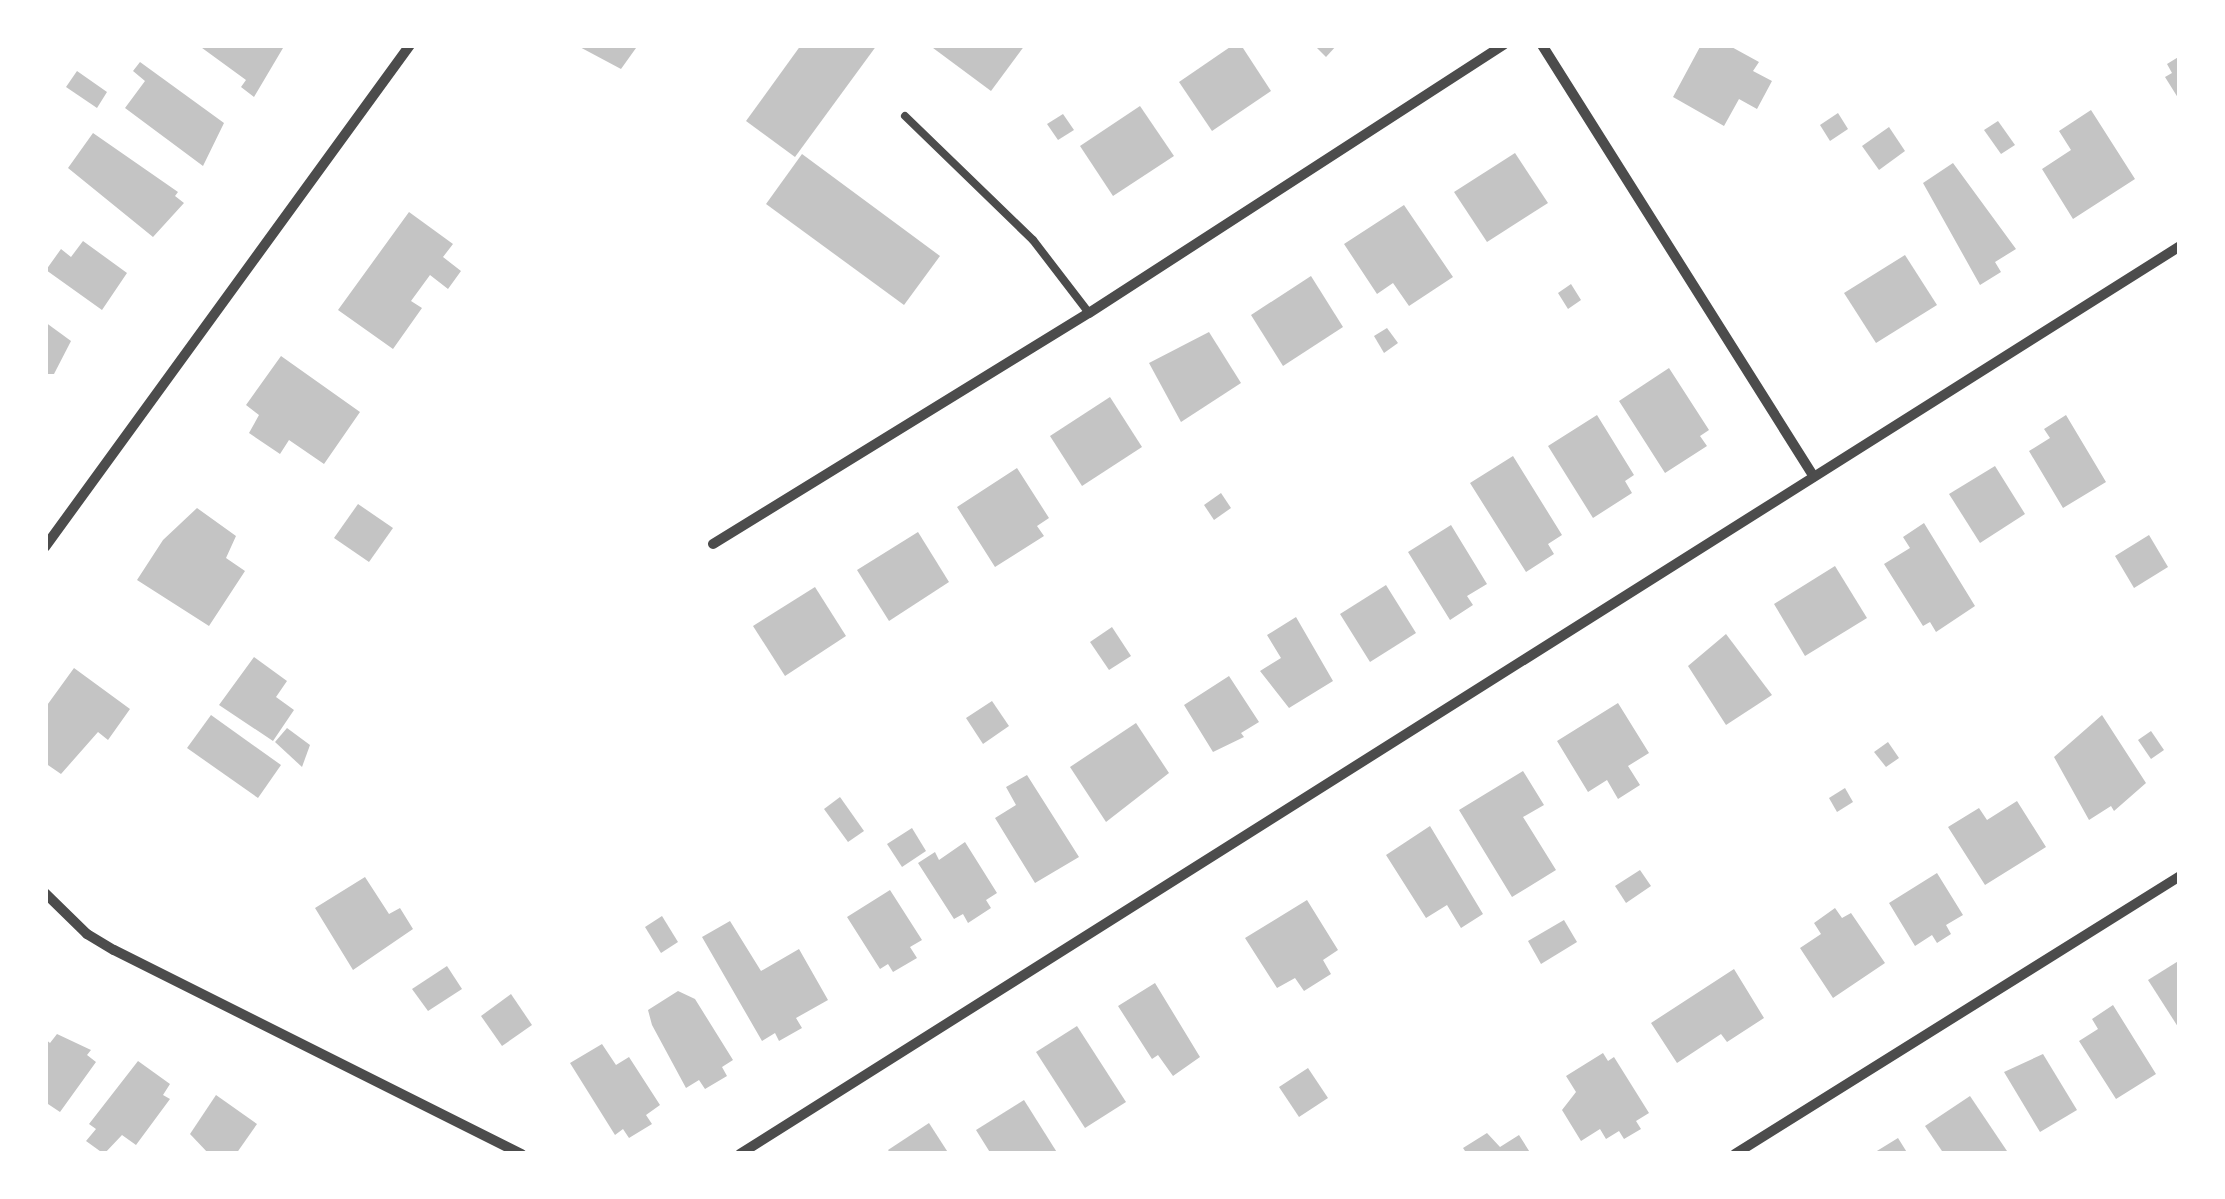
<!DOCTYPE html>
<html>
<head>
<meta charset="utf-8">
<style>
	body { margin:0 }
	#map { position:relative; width:2225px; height:1199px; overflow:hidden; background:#fff; font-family:Barlow,sans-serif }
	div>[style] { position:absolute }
	.building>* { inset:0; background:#c4c4c4 }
	.service>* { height:8px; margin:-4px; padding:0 4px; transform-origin:4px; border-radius:4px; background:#4c4c4c }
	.minor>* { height:10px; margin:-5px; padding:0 5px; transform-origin:5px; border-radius:5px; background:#4c4c4c }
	span { translate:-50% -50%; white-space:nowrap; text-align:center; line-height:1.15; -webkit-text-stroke:9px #fff; paint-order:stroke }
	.frame { position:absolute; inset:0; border:48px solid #fff; pointer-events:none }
</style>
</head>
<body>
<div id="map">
	<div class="building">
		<div style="clip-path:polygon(198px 45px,279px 45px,283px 48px,254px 97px,241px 87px,246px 80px)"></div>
		<div style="clip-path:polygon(576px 45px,632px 45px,636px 48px,621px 69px)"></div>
		<div style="clip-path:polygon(801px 45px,877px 45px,795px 157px,746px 121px)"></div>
		<div style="clip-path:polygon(929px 45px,1025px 45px,991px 91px)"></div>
		<div style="clip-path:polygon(1233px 45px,1241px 45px,1271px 91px,1212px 131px,1179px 82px)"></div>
		<div style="clip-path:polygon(1314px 45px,1337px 45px,1326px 57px)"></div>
		<div style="clip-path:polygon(1701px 45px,1728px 45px,1759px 62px,1753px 71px,1772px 81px,1757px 109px,1739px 99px,1724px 126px,1673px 97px)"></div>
		<div style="clip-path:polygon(2180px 56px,2180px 101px,2165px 77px,2172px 73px,2167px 64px)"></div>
		<div style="clip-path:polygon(140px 62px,224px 123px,203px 166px,125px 108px,145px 81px,133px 71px)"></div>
		<div style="clip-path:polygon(77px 71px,107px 92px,97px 108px,66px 87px)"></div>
		<div style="clip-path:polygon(1140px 106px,1174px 156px,1113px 196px,1080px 146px)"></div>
		<div style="clip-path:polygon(2091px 110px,2135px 179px,2073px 219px,2042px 169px,2071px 150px,2059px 131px)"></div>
		<div style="clip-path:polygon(1838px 113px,1848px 129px,1830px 141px,1820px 125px)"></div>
		<div style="clip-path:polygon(1063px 114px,1074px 130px,1058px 140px,1047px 124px)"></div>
		<div style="clip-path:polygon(1998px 121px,2015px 145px,2001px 154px,1984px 130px)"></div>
		<div style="clip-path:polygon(1889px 127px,1905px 151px,1879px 170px,1862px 146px)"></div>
		<div style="clip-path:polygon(93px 133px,178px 192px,175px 196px,184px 203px,153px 237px,68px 168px)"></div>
		<div style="clip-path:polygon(1515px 153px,1548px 203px,1487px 242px,1454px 192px)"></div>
		<div style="clip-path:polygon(802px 154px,940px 256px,904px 305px,766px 204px)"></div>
		<div style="clip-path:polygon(1953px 163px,2016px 249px,1995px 262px,2001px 272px,1980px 285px,1923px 183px)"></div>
		<div style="clip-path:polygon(1404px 205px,1453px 277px,1409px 306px,1393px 283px,1377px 294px,1344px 244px)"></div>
		<div style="clip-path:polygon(409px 212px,453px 244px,443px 257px,461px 271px,448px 289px,430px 275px,411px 301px,422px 308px,393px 349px,338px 310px)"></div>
		<div style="clip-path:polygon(83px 241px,127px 273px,102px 310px,46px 270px,61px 249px,71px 257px)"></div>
		<div style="clip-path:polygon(1905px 255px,1937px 305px,1876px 343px,1844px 293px)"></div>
		<div style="clip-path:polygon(1311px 276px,1343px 327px,1283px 366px,1251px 315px)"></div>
		<div style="clip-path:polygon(1571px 284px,1581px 300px,1568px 309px,1558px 293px)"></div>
		<div style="clip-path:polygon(45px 322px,71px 341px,54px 374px,45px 374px)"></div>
		<div style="clip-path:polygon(1387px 328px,1398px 343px,1384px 353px,1374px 336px)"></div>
		<div style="clip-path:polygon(1209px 332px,1241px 383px,1181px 422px,1149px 363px)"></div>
		<div style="clip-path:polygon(281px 356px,360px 412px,324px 464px,289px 440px,280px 454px,249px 433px,259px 415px,246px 405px)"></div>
		<div style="clip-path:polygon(1669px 368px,1709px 430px,1700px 436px,1707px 446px,1665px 473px,1619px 401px)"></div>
		<div style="clip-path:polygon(1110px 397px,1142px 447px,1082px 486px,1050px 436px)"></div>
		<div style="clip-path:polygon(1597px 415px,1634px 475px,1625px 481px,1632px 493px,1593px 518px,1548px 446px)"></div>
		<div style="clip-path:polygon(2066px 415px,2106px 482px,2063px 508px,2029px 451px,2050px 438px,2044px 429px)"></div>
		<div style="clip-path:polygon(1513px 456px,1562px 535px,1548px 544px,1554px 554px,1526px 572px,1470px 483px)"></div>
		<div style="clip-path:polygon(1995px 466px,2025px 514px,1980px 543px,1949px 494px)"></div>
		<div style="clip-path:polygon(1017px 468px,1049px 518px,1037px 526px,1044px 536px,995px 567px,957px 507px)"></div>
		<div style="clip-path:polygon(1221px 493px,1231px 508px,1214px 520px,1204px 505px)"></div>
		<div style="clip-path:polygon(358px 504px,393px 528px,369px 562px,334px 538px)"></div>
		<div style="clip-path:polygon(197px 508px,236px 536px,226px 558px,245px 571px,209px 626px,137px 580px,163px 540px)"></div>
		<div style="clip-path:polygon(1924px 523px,1975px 606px,1936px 632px,1930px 622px,1923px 626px,1884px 564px,1910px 548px,1903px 537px)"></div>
		<div style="clip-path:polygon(1451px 525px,1487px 584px,1467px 596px,1473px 605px,1450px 620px,1408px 552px)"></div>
		<div style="clip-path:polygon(918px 532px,949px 582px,889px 621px,857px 570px)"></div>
		<div style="clip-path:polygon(2149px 535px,2168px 567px,2134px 588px,2115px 556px)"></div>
		<div style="clip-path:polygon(1835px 566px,1867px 618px,1805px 656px,1774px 604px)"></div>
		<div style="clip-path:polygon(1386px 585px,1416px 633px,1370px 662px,1340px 614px)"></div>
		<div style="clip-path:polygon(815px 587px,846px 636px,785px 676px,753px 626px)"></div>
		<div style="clip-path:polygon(1296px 617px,1333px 681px,1289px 708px,1260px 671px,1281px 658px,1267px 635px)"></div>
		<div style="clip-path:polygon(1112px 627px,1131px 656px,1109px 670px,1090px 642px)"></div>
		<div style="clip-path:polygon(1726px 634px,1772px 695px,1726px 725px,1688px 666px)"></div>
		<div style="clip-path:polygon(254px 657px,287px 681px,276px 697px,294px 710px,273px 741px,219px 705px)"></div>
		<div style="clip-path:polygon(74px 668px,130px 709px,108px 740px,98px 732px,61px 774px,45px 763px,45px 708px)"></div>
		<div style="clip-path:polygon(1229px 676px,1259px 722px,1241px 733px,1244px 737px,1213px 752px,1184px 705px)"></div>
		<div style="clip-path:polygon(992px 701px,1009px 726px,983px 744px,966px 718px)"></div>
		<div style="clip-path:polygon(1618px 703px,1649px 753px,1628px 766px,1640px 785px,1618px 799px,1607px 780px,1588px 792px,1557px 741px)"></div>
		<div style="clip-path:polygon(211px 715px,281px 765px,258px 798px,187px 748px)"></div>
		<div style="clip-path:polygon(2102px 715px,2146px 783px,2114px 811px,2111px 806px,2089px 820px,2054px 757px)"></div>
		<div style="clip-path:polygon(1136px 723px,1169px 773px,1106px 822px,1070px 767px)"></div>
		<div style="clip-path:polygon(287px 728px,310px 745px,302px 767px,275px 742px)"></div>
		<div style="clip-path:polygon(2151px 731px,2164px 750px,2151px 759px,2138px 740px)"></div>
		<div style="clip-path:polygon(1888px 742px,1899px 758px,1886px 767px,1874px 752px)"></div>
		<div style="clip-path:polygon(1523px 771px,1544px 805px,1523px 817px,1556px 870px,1512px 897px,1459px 810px)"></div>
		<div style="clip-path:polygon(1027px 775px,1079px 857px,1035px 883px,995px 818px,1016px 805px,1006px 787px)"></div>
		<div style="clip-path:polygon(1845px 788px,1853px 802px,1837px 812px,1829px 798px)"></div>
		<div style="clip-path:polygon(840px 797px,864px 831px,848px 842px,824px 809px)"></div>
		<div style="clip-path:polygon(2017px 801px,2046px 847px,1985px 885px,1948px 827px,1979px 808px,1987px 820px)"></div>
		<div style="clip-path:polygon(1430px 826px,1483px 914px,1461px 928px,1447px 905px,1426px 918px,1386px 855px)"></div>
		<div style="clip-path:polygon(912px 828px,926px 851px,902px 867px,887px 844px)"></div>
		<div style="clip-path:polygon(965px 842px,997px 893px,986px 900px,991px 908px,968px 923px,963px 914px,954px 919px,918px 863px,935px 852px,939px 860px)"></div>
		<div style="clip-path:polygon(1640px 870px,1651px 886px,1626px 903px,1615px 886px)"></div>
		<div style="clip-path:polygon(1937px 873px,1963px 915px,1946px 925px,1951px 934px,1937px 943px,1932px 935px,1915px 946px,1889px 903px)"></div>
		<div style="clip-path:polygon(365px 877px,389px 914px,400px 908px,413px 929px,353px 970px,315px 908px)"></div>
		<div style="clip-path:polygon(890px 890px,922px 940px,910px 947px,917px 958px,893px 972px,888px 964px,880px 969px,847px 917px)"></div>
		<div style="clip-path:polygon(1307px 900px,1338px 950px,1323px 960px,1331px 974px,1304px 991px,1295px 978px,1277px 988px,1245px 938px)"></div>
		<div style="clip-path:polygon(1835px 908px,1842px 918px,1851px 913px,1885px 963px,1833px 998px,1800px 948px,1821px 934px,1814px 923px)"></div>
		<div style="clip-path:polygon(662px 916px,678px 942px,661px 953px,645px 927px)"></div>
		<div style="clip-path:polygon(1564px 920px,1577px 942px,1541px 964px,1528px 941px)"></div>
		<div style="clip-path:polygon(730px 921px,761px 971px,799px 949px,828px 1000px,796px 1018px,802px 1028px,779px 1041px,775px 1033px,762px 1041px,702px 937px)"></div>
		<div style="clip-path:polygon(2180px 960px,2180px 1030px,2148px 980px)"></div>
		<div style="clip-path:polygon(447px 966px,462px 989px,428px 1011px,412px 989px)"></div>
		<div style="clip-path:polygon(1734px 969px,1764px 1018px,1727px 1042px,1721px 1034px,1677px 1063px,1651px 1023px)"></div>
		<div style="clip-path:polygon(1155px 983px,1200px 1057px,1173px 1076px,1158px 1055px,1152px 1059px,1118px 1006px)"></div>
		<div style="clip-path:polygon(678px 991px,695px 999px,733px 1060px,722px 1067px,727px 1076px,705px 1089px,699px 1080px,686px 1088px,652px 1025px,648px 1010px)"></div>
		<div style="clip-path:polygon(511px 994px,532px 1025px,502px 1046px,481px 1016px)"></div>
		<div style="clip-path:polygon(2113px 1005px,2156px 1074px,2116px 1099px,2079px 1041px,2098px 1029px,2092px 1019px)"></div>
		<div style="clip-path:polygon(1077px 1026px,1126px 1102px,1085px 1128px,1036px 1052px)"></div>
		<div style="clip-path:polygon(57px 1034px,91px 1050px,87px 1055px,96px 1062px,60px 1112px,45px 1102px,45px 1039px,50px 1043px)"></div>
		<div style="clip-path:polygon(602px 1044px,616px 1065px,629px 1057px,660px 1105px,646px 1115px,652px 1124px,629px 1138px,623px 1129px,615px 1135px,570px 1063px)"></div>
		<div style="clip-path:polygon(1603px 1053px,1608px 1061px,1614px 1057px,1649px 1113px,1636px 1121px,1641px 1129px,1624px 1139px,1619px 1131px,1606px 1139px,1600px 1129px,1581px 1141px,1562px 1110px,1576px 1092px,1566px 1076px)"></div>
		<div style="clip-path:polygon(2043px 1054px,2077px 1110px,2040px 1132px,2004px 1072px)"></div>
		<div style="clip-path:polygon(138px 1061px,170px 1084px,163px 1095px,170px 1099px,136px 1145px,122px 1135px,104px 1154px,86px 1141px,96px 1129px,89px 1124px)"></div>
		<div style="clip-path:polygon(1308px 1068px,1328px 1098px,1299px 1117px,1279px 1087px)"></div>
		<div style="clip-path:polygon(216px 1095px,257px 1124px,236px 1154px,209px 1154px,190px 1134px)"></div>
		<div style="clip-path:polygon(1970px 1096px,2007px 1151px,2002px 1154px,1944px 1154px,1925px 1126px)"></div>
		<div style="clip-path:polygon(1024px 1100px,1058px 1154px,991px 1154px,976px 1130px)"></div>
		<div style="clip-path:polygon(929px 1123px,949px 1154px,891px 1154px,888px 1150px)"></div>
		<div style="clip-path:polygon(1487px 1133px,1500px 1147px,1519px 1135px,1531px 1154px,1467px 1154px,1463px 1148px)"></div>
		<div style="clip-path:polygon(1898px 1138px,1908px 1154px,1872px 1154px)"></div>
	</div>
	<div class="service">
		<div style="left:905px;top:116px;width:178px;rotate:44.1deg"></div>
		<div style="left:1033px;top:240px;width:92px;rotate:52.5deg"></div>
	</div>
	<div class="minor">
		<div style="left:1542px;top:45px;width:510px;rotate:57.8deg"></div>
		<div style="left:713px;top:544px;width:441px;rotate:-31.6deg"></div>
		<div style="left:1089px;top:313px;width:494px;rotate:-32.9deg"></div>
		<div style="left:45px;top:547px;width:621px;rotate:-53.98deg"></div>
		<div style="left:45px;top:893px;width:59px;rotate:44.3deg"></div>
		<div style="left:87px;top:934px;width:31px;rotate:31deg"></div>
		<div style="left:114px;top:950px;width:456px;rotate:26.6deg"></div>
		<div style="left:740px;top:1154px;width:1702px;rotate:-32.23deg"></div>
		<div style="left:1735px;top:1154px;width:525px;rotate:-31.99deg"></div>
	</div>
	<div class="frame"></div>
</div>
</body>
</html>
